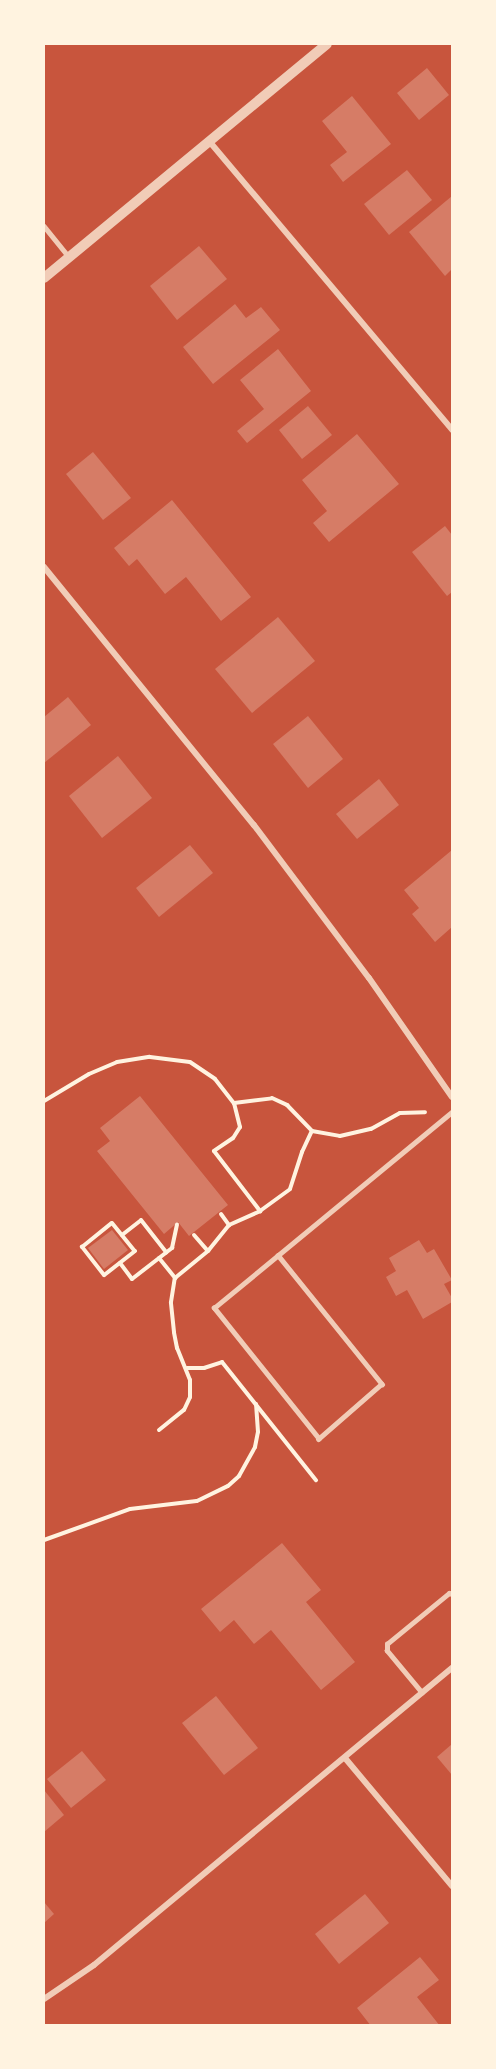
<!DOCTYPE html>
<html>
<head>
<meta charset="utf-8">
<style>
	body { margin:0 }
	#map { position:relative; width:496px; height:2069px; overflow:hidden; background:#c8553d; font-family:Lato,sans-serif }
	div>[style] { position:absolute }
	.building>* { inset:0; background:#d67c66 }
	.path>* { height:4px; margin:-2px; padding:0 2px; transform-origin:2px; border-radius:2px; background:#fff3e0 }
	.service>* { height:4.5px; margin:-2.25px; padding:0 2.25px; transform-origin:2.25px; border-radius:2.25px; background:#f1ccb7 }
	.minor>* { height:6px; margin:-3px; padding:0 3px; transform-origin:3px; border-radius:3px; background:#f1ccb7 }
	.tertiary>* { height:10px; margin:-5px; padding:0 5px; transform-origin:5px; border-radius:5px; background:#f1ccb7 }
	span { translate:-50% -50%; white-space:nowrap; text-align:center; line-height:1.15; -webkit-text-stroke:5px #fff3e0; paint-order:stroke }
	.frame { position:absolute; inset:0; border:45px solid #fff3e0; pointer-events:none }
</style>
</head>
<body>
<div id="map">
	<div class="building">
		<div style="clip-path:polygon(427px 68px,449px 95px,419px 120px,397px 93px)"></div>
		<div style="clip-path:polygon(352px 96px,391px 144px,343px 182px,330px 165px,347px 152px,322px 121px)"></div>
		<div style="clip-path:polygon(407px 170px,432px 200px,389px 235px,364px 204px)"></div>
		<div style="clip-path:polygon(452px 196px,452px 269px,445px 276px,409px 232px)"></div>
		<div style="clip-path:polygon(199px 246px,227px 279px,177px 320px,150px 286px)"></div>
		<div style="clip-path:polygon(235px 304px,246px 318px,261px 307px,280px 330px,213px 384px,183px 347px)"></div>
		<div style="clip-path:polygon(278px 349px,311px 391px,247px 443px,237px 431px,264px 409px,240px 380px)"></div>
		<div style="clip-path:polygon(308px 406px,332px 435px,302px 459px,279px 430px)"></div>
		<div style="clip-path:polygon(357px 434px,399px 484px,329px 542px,313px 523px,327px 511px,302px 480px)"></div>
		<div style="clip-path:polygon(93px 452px,131px 498px,103px 520px,66px 474px)"></div>
		<div style="clip-path:polygon(172px 500px,251px 597px,221px 621px,186px 577px,165px 594px,137px 559px,129px 566px,114px 548px)"></div>
		<div style="clip-path:polygon(445px 526px,452px 535px,452px 592px,447px 596px,412px 552px)"></div>
		<div style="clip-path:polygon(278px 617px,315px 661px,252px 713px,215px 669px)"></div>
		<div style="clip-path:polygon(68px 697px,91px 725px,44px 763px,44px 717px)"></div>
		<div style="clip-path:polygon(308px 716px,343px 759px,308px 788px,273px 744px)"></div>
		<div style="clip-path:polygon(118px 756px,152px 798px,102px 838px,69px 796px)"></div>
		<div style="clip-path:polygon(379px 779px,399px 805px,357px 839px,336px 814px)"></div>
		<div style="clip-path:polygon(190px 845px,213px 873px,159px 917px,136px 888px)"></div>
		<div style="clip-path:polygon(452px 850px,452px 927px,435px 942px,412px 914px,419px 908px,404px 890px)"></div>
		<div style="clip-path:polygon(140px 1096px,228px 1205px,189px 1236px,178px 1222px,164px 1234px,97px 1151px,110px 1141px,100px 1128px)"></div>
		<div style="clip-path:polygon(112px 1230px,128px 1250px,104px 1269px,88px 1248px)"></div>
		<div style="clip-path:polygon(419px 1240px,427px 1253px,434px 1249px,452px 1280px,444px 1284px,452px 1298px,452px 1302px,423px 1319px,407px 1290px,396px 1296px,386px 1277px,396px 1271px,389px 1258px)"></div>
		<div style="clip-path:polygon(282px 1543px,321px 1590px,306px 1602px,355px 1662px,321px 1690px,271px 1630px,254px 1644px,234px 1620px,220px 1632px,201px 1609px)"></div>
		<div style="clip-path:polygon(216px 1696px,258px 1748px,224px 1775px,182px 1723px)"></div>
		<div style="clip-path:polygon(452px 1744px,452px 1775px,437px 1757px)"></div>
		<div style="clip-path:polygon(82px 1751px,106px 1780px,71px 1808px,47px 1779px)"></div>
		<div style="clip-path:polygon(44px 1790px,64px 1815px,44px 1832px)"></div>
		<div style="clip-path:polygon(365px 1894px,389px 1923px,339px 1964px,315px 1934px)"></div>
		<div style="clip-path:polygon(44px 1902px,54px 1914px,44px 1923px)"></div>
		<div style="clip-path:polygon(420px 1957px,439px 1980px,417px 1997px,440px 2026px,371px 2026px,357px 2008px)"></div>
	</div>
	<div class="path">
		<div style="left:44px;top:1101px;width:52px;rotate:-31deg"></div>
		<div style="left:89px;top:1074px;width:30px;rotate:-23deg"></div>
		<div style="left:117px;top:1062px;width:33px;rotate:-9deg"></div>
		<div style="left:150px;top:1057px;width:40px;rotate:7.1deg"></div>
		<div style="left:190px;top:1062px;width:30px;rotate:34deg"></div>
		<div style="left:215px;top:1079px;width:31px;rotate:52deg"></div>
		<div style="left:234px;top:1103px;width:25px;rotate:76deg"></div>
		<div style="left:240px;top:1127px;width:13px;rotate:122deg"></div>
		<div style="left:233px;top:1138px;width:23px;rotate:146deg"></div>
		<div style="left:214px;top:1151px;width:76px;rotate:52.5deg"></div>
		<div style="left:234px;top:1103px;width:38px;rotate:-7deg"></div>
		<div style="left:272px;top:1098px;width:17px;rotate:25deg"></div>
		<div style="left:287px;top:1105px;width:36px;rotate:46deg"></div>
		<div style="left:312px;top:1131px;width:28px;rotate:10deg"></div>
		<div style="left:340px;top:1136px;width:32px;rotate:-13deg"></div>
		<div style="left:371px;top:1129px;width:33px;rotate:-29deg"></div>
		<div style="left:400px;top:1113px;width:25px;rotate:-2deg"></div>
		<div style="left:221px;top:1214px;width:14px;rotate:54deg"></div>
		<div style="left:112px;top:1223px;width:36px;rotate:51deg"></div>
		<div style="left:135px;top:1251px;width:39px;rotate:142deg"></div>
		<div style="left:104px;top:1275px;width:36px;rotate:-128deg"></div>
		<div style="left:82px;top:1247px;width:38px;rotate:-39deg"></div>
		<div style="left:122px;top:1235px;width:24px;rotate:-38deg"></div>
		<div style="left:141px;top:1220px;width:41px;rotate:52deg"></div>
		<div style="left:194px;top:1235px;width:21px;rotate:49deg"></div>
		<div style="left:159px;top:1258px;width:26px;rotate:51deg"></div>
		<div style="left:120px;top:1263px;width:20px;rotate:53deg"></div>
		<div style="left:132px;top:1279px;width:51px;rotate:-37.8deg"></div>
		<div style="left:172px;top:1248px;width:24px;rotate:-78deg"></div>
		<div style="left:187px;top:1368px;width:17px"></div>
		<div style="left:204px;top:1368px;width:19px;rotate:-18deg"></div>
		<div style="left:222px;top:1362px;width:151px;rotate:51.5deg"></div>
		<div style="left:159px;top:1430px;width:32px;rotate:-39deg"></div>
		<div style="left:184px;top:1410px;width:14px;rotate:-65deg"></div>
		<div style="left:190px;top:1397px;width:17px;rotate:-90deg"></div>
		<div style="left:190px;top:1380px;width:35px;rotate:-112deg"></div>
		<div style="left:177px;top:1348px;width:16px;rotate:-101deg"></div>
		<div style="left:174px;top:1332px;width:30px;rotate:-96deg"></div>
		<div style="left:171px;top:1302px;width:24px;rotate:-81deg"></div>
		<div style="left:175px;top:1278px;width:43px;rotate:-39.3deg"></div>
		<div style="left:208px;top:1251px;width:33px;rotate:-51deg"></div>
		<div style="left:229px;top:1225px;width:34px;rotate:-24deg"></div>
		<div style="left:260px;top:1211px;width:37px;rotate:-36deg"></div>
		<div style="left:290px;top:1189px;width:39px;rotate:-72deg"></div>
		<div style="left:302px;top:1152px;width:23px;rotate:-65deg"></div>
		<div style="left:44px;top:1540px;width:91px;rotate:-19.8deg"></div>
		<div style="left:130px;top:1509px;width:67px;rotate:-6.8deg"></div>
		<div style="left:197px;top:1501px;width:34px;rotate:-26deg"></div>
		<div style="left:228px;top:1486px;width:15px;rotate:-42deg"></div>
		<div style="left:239px;top:1476px;width:33px;rotate:-61deg"></div>
		<div style="left:255px;top:1447px;width:15px;rotate:-79deg"></div>
		<div style="left:258px;top:1432px;width:28px;rotate:-94deg"></div>
	</div>
	<div class="service">
		<div style="left:44px;top:226px;width:40px;rotate:51deg"></div>
		<div style="left:278px;top:1255px;width:166px;rotate:51.1deg"></div>
		<div style="left:382px;top:1384px;width:84px;rotate:138.9deg"></div>
		<div style="left:319px;top:1439px;width:168px;rotate:-128.7deg"></div>
		<div style="left:214px;top:1308px;width:308px;rotate:-39.5deg"></div>
		<div style="left:422px;top:1693px;width:55px;rotate:-129.8deg"></div>
		<div style="left:387px;top:1651px;width:7px;rotate:-90deg"></div>
		<div style="left:387px;top:1644px;width:80px;rotate:-39.4deg"></div>
		<div style="left:449px;top:1593px;width:3px;rotate:18deg"></div>
	</div>
	<div class="minor">
		<div style="left:209px;top:141px;width:378px;rotate:49.9deg"></div>
		<div style="left:44px;top:567px;width:333px;rotate:50.9deg"></div>
		<div style="left:254px;top:825px;width:191px;rotate:53.1deg"></div>
		<div style="left:369px;top:978px;width:145px;rotate:55.1deg"></div>
		<div style="left:345px;top:1758px;width:167px;rotate:50.1deg"></div>
		<div style="left:44px;top:1999px;width:60px;rotate:-34.2deg"></div>
		<div style="left:94px;top:1965px;width:465px;rotate:-39.7deg"></div>
	</div>
	<div class="tertiary">
		<div style="left:44px;top:278px;width:367px;rotate:-39.6deg"></div>
	</div>
	<div class="frame"></div>
</div>
</body>
</html>
